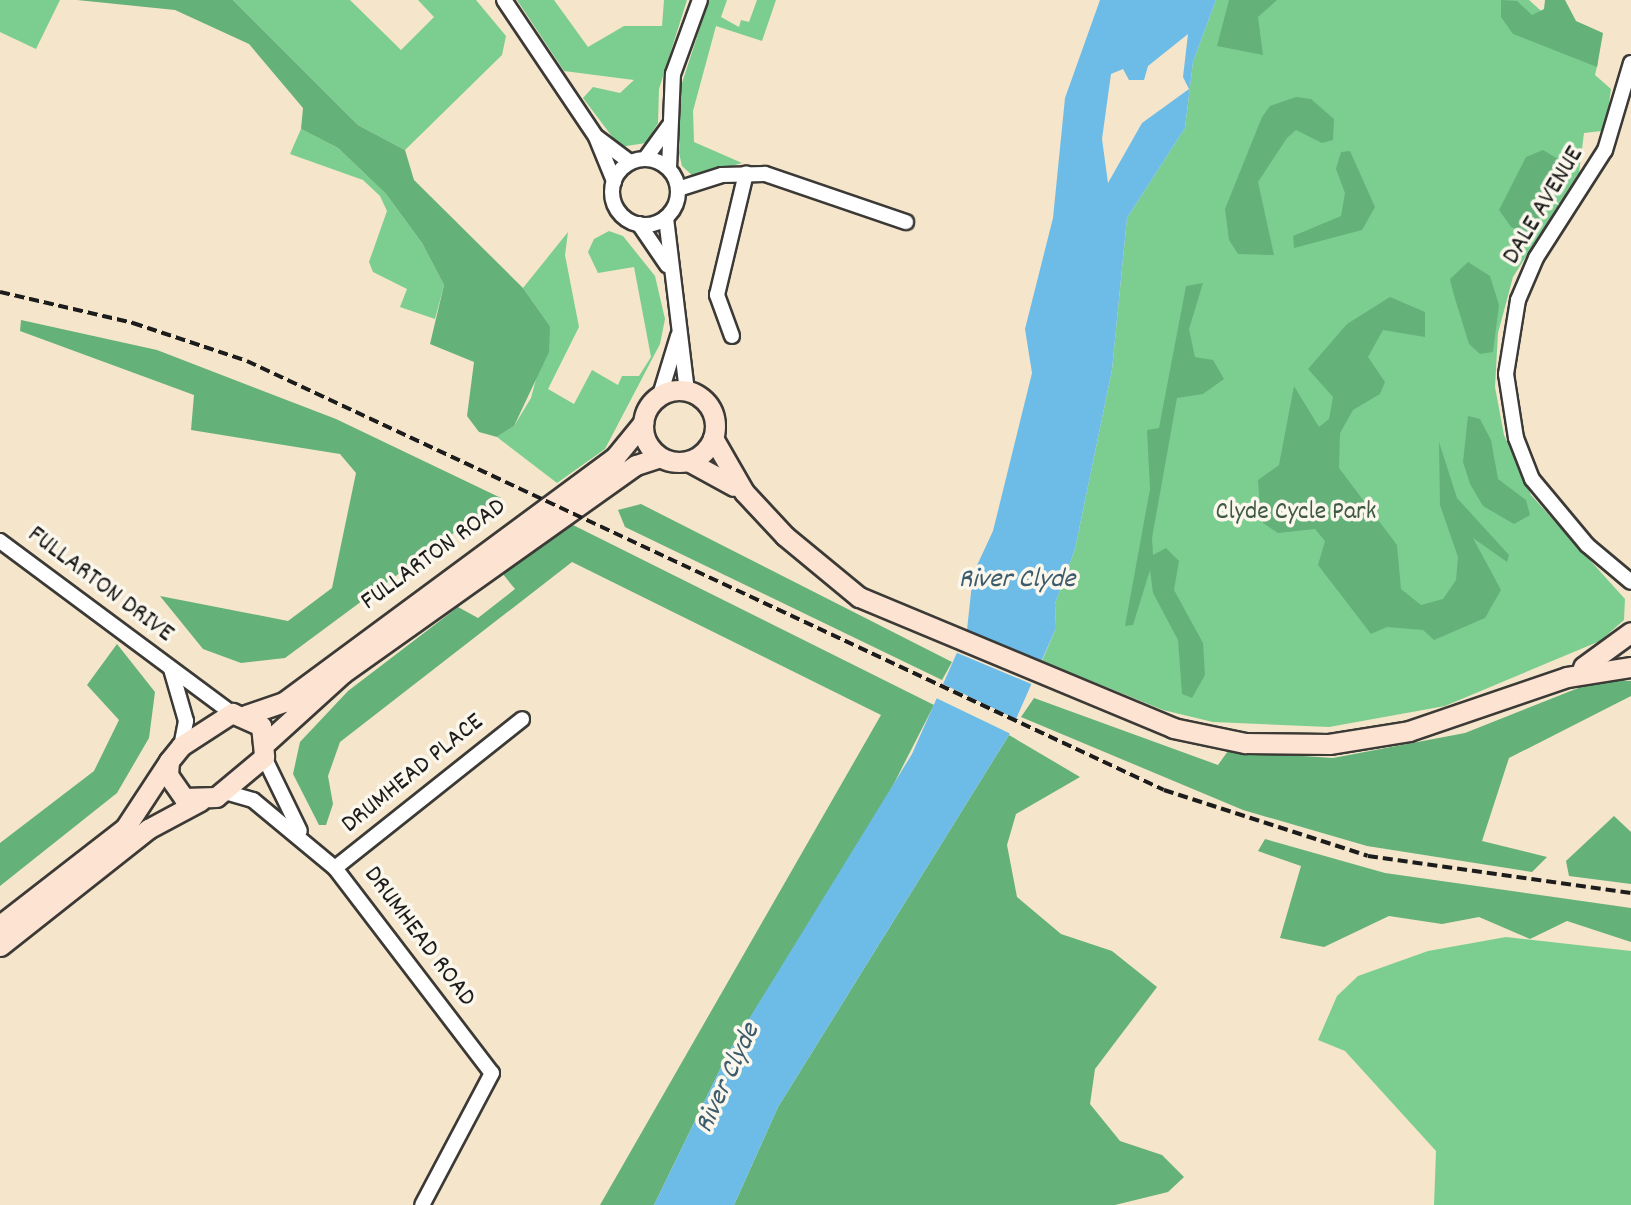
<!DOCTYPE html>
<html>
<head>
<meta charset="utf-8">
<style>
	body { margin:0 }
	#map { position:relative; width:1631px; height:1205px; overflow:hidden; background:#f4e5cb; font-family:Dekko,sans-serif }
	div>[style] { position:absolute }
	.green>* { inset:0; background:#7cce90 }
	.forest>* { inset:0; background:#65b17a }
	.water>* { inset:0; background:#6cbce7 }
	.pier>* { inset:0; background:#f4e5cb }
	.roads { filter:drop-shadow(2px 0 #3c3a36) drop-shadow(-2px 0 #3c3a36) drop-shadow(0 2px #3c3a36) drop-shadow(0 -2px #3c3a36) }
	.street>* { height:14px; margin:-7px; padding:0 7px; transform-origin:7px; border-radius:7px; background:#fff }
	.street>.ring { margin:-7px; padding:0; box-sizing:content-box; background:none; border:14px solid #fff; border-radius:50% }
	.secondary>* { height:19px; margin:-9.5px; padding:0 9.5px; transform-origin:9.5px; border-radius:9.5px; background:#fde3d1 }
	.secondary>.ring { margin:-9.5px; padding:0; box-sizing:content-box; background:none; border:19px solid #fde3d1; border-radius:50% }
	.rail>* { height:3.5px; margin-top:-1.75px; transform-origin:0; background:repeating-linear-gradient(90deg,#1c1c1c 0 10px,transparent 0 15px) }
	span { translate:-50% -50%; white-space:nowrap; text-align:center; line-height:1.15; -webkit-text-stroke:7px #fbf7ec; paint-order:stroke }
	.street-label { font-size:26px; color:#1c1c1c }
	.park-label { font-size:26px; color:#3e5a45 }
	.water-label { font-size:28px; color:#3c5c6d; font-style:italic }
</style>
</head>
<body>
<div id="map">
	<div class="green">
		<div style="clip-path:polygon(0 0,60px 0,36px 49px,0 32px)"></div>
		<div style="clip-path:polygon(233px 0,350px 0,401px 50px,434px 17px,418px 0,476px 0,506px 36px,502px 55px,405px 150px,358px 125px)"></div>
		<div style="clip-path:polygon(517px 0,554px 0,588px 47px,624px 26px,662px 26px,664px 0,687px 0,659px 89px,658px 123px,646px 143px,620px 147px,583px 98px,593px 87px,620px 93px,634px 80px,564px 71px)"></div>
		<div style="clip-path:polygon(709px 0,727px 0,721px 17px,739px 27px,741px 20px,749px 22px,757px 0,776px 0,762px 41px,716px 26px,693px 111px,694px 142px,742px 163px,694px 177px,682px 166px,679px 153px,681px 86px)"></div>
		<div style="clip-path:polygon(1216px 0,1529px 0,1598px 62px,1595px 75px,1611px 89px,1607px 119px,1602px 131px,1584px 133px,1579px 173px,1513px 277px,1498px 333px,1495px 387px,1504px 435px,1531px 495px,1625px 599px,1624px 620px,1600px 641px,1445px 706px,1329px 727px,1213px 722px,1163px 710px,1042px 661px,1056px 628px,1055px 604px,1075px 549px,1112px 370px,1127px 218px,1185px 128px,1193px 62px)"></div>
		<div style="clip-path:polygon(301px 129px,338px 148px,386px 194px,422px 243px,444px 285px,435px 319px,400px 307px,407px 289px,373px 272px,369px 262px,387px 211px,380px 196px,363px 180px,290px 154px)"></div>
		<div style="clip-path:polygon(609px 231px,623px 236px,655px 276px,665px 319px,660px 344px,605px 449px,557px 483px,497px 437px,514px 426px,531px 398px,550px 326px,523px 288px,568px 232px,565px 255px,579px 327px,548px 389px,574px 404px,592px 370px,618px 385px,622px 376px,639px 376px,651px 357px,634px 267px,598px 273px,588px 252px,594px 239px)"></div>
		<div style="clip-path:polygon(1506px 937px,1631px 951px,1631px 1205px,1434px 1205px,1436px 1151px,1345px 1051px,1318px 1040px,1337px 996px,1358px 976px,1428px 951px)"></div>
	</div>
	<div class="forest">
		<div style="clip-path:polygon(77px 0,233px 0,358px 125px,405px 150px,414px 180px,523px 288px,550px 326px,549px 352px,514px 426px,497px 437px,479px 432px,467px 416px,474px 362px,430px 344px,444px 285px,422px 243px,386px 194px,338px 148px,301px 129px,303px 108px,249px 44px,175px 10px)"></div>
		<div style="clip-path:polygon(1229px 0,1277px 0,1258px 17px,1263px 55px,1217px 46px)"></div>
		<div style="clip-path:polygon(1501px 0,1517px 1px,1532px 15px,1544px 9px,1545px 0,1565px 0,1576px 21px,1603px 33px,1597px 67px,1513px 34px,1501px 17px)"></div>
		<div style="clip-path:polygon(1296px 97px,1311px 99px,1334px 119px,1333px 140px,1322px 143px,1296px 130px,1287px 138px,1258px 182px,1274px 255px,1238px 254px,1229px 240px,1225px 209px,1262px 117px,1270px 106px)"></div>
		<div style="clip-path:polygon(1543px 150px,1558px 159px,1564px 178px,1530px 236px,1511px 227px,1499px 210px,1526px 157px)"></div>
		<div style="clip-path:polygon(1350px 151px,1375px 207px,1362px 230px,1294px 248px,1293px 236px,1341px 216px,1345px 193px,1336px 169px,1341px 152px)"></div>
		<div style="clip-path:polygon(1468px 262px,1490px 276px,1499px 305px,1493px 352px,1480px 354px,1469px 344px,1453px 292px,1450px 279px)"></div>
		<div style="clip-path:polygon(1203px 283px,1189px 329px,1195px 357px,1213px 360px,1224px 379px,1203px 394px,1177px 398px,1152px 538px,1153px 555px,1166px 548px,1179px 561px,1174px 590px,1203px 643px,1205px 675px,1192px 698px,1182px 694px,1178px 640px,1153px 593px,1150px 570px,1133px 625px,1125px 626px,1150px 489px,1147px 430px,1159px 428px,1186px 286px)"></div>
		<div style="clip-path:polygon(1390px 297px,1425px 312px,1425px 337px,1383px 330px,1368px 357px,1385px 382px,1380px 394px,1353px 410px,1340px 433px,1339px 468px,1397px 545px,1401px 589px,1421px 605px,1443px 599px,1456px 580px,1458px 557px,1440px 505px,1439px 442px,1457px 498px,1509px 555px,1507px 562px,1473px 538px,1501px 590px,1485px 618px,1434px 640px,1423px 630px,1387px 627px,1371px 634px,1318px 565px,1325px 541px,1315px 529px,1278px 533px,1263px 523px,1259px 496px,1258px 480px,1279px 465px,1294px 386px,1319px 427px,1329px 419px,1333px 397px,1308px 369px,1347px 324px)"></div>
		<div style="clip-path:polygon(21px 320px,157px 350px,336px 419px,501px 498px,285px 658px,241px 663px,203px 649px,160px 596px,288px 621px,332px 588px,356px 473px,340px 454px,191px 430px,194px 395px,20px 331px)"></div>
		<div style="clip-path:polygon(1468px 416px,1480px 419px,1491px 440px,1498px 479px,1526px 500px,1530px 515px,1514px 524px,1483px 506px,1470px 484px,1463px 462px)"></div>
		<div style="clip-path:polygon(641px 504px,952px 662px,942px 680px,625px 527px,618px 510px)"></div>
		<div style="clip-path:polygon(573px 525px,934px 705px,882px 807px,728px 1053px,654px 1205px,600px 1205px,881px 715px,572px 562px,340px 742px,328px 776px,333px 804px,326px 825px,319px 825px,293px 774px,300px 742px,348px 691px,458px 607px,478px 618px,515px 589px,502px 573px)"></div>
		<div style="clip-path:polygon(117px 644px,155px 692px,149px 738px,117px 793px,0 886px,0 843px,94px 771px,119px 720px,87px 685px)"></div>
		<div style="clip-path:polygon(1601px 679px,1631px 681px,1631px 696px,1509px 758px,1482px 841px,1547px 857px,1532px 872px,1367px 846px,1243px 810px,1021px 717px,1034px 698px,1218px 765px,1228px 751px,1333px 758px,1465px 733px)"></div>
		<div style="clip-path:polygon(1009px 735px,1080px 777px,1016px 814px,1007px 845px,1017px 897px,1061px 934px,1112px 951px,1157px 987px,1095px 1069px,1090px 1104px,1120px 1141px,1162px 1155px,1184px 1177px,1168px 1192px,1115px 1205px,734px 1205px,778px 1107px)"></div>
		<div style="clip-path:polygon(1614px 816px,1631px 832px,1631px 884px,1569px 876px,1566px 861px)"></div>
		<div style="clip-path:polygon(1265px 839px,1385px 873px,1631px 908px,1631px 942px,1567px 921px,1530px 939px,1479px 917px,1442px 924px,1389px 916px,1324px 947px,1280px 938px,1301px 866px,1258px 851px)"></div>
	</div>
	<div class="water">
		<div style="clip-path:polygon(evenodd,1100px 0,1216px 0,1193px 62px,1185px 128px,1127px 218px,1112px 370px,1075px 549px,1055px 604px,1056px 628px,1009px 735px,778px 1107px,734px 1205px,654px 1205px,728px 1053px,912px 754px,967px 630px,973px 574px,993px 531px,1032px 373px,1025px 329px,1053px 218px,1065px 98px,1100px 0,1188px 34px,1183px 77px,1189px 89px,1142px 123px,1108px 183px,1102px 139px,1111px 74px,1123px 69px,1129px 80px,1144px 80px,1148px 66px,1188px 34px)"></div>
	</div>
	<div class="pier">
		<div style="clip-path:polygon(963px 631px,1044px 665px,1036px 686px,955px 652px)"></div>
		<div style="clip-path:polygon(941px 683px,1018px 720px,1013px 735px,934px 697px)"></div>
	</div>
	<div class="roads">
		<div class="street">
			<div style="left:504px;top:0;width:165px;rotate:56.1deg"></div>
			<div style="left:596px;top:137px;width:48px;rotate:67.8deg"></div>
			<div style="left:1631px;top:63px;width:91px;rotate:106.6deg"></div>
			<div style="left:1605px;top:150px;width:128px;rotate:122.6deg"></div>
			<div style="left:1536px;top:258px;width:46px;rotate:113.2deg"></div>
			<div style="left:1518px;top:300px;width:75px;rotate:99.2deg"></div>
			<div style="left:1506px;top:374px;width:65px;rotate:81.1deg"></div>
			<div style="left:1516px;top:438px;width:44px;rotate:68.7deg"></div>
			<div style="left:1532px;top:479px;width:86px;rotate:50.2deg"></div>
			<div style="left:1587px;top:545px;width:57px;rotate:40.1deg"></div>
			<div style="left:598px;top:138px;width:40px;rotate:37deg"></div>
			<div class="ring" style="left:612px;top:159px;width:52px;height:52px"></div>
			<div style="left:645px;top:159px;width:41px;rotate:-54deg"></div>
			<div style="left:669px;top:168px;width:94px;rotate:-87.6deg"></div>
			<div style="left:673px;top:74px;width:79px;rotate:-70deg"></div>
			<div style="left:678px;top:189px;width:46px;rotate:-17.7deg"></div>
			<div style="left:722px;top:175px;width:43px;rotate:-1.3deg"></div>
			<div style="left:765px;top:174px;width:149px;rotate:18.8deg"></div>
			<div style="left:666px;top:218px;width:174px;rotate:83.1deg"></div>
			<div style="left:639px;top:224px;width:50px;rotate:55.7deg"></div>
			<div style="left:732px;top:336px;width:44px;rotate:-110.1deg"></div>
			<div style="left:717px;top:295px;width:125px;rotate:-76.6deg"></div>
			<div style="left:660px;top:395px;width:62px;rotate:-73deg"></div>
			<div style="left:0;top:541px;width:289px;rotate:36.6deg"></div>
			<div style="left:171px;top:669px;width:54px;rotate:73.9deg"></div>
			<div style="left:186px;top:721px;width:25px;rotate:101deg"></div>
			<div style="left:264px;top:757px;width:82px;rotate:64.1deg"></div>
			<div style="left:225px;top:792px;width:29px;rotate:16deg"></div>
			<div style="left:253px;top:800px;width:107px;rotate:39.7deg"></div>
			<div style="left:335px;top:868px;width:258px;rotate:52.6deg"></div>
			<div style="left:492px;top:1073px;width:149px;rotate:117.9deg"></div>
			<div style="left:335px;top:868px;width:239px;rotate:-38.5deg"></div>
		</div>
		<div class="secondary">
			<div class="ring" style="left:643px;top:390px;width:53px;height:53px"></div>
			<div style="left:713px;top:438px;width:62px;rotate:60.1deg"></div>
			<div style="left:744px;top:492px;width:60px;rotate:47deg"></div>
			<div style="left:785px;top:536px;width:96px;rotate:39.5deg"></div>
			<div style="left:859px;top:597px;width:340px;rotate:22.6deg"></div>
			<div style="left:1173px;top:728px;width:74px;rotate:11.8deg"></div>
			<div style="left:1245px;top:743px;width:84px;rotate:0.7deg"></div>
			<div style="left:1329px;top:744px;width:81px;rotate:-9.2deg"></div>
			<div style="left:1409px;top:731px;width:167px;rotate:-18.9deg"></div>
			<div style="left:1567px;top:677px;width:65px;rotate:-8.9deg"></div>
			<div style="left:688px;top:461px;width:52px;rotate:28.5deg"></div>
			<div style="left:1583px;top:667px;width:59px;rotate:-36.1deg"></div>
			<div style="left:232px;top:713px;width:32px;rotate:24deg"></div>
			<div style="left:261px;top:726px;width:31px;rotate:84deg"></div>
			<div style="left:264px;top:757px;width:62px;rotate:140.2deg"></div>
			<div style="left:216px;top:797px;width:32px;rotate:178deg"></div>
			<div style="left:184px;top:798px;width:28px;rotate:-125deg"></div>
			<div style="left:168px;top:775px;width:14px;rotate:-86deg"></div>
			<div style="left:169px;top:761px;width:19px;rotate:-51deg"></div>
			<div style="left:181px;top:746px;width:61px;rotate:-32.9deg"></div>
			<div style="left:246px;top:715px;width:40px;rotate:-18.9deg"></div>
			<div style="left:284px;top:702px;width:413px;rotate:-36.5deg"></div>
			<div style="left:616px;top:456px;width:43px;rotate:-50.7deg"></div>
			<div style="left:267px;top:742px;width:103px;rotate:-42.2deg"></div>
			<div style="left:343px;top:673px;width:359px;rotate:-35.4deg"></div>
			<div style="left:636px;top:465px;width:25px;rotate:-18deg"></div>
			<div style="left:0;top:925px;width:158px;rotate:-37.8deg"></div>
			<div style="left:125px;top:828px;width:80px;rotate:-56.7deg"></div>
			<div style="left:0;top:946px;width:189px;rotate:-38.3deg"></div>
			<div style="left:148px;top:829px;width:59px;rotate:-28.3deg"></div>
		</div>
	</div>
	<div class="rail">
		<div style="left:0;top:292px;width:137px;rotate:13.1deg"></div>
		<div style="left:133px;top:323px;width:120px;rotate:18.4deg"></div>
		<div style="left:247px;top:361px;width:1012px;rotate:25.07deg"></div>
		<div style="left:1164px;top:790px;width:214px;rotate:17.9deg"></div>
		<div style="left:1368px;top:856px;width:266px;rotate:8deg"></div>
	</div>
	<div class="street-label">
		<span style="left:1544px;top:206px;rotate:-59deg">DALE AVENUE</span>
		<span style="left:434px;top:555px;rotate:-36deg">FULLARTON ROAD</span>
		<span style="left:100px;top:585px;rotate:37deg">FULLARTON DRIVE</span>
		<span style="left:413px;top:774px;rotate:-39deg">DRUMHEAD PLACE</span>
		<span style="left:419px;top:937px;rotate:53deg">DRUMHEAD ROAD</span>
	</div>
	<div class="park-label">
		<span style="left:1296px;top:513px">Clyde Cycle Park</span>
	</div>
	<div class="water-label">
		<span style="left:1017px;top:581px">River Clyde</span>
		<span style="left:729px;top:1079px;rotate:-65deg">River Clyde</span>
	</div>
</div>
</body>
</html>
